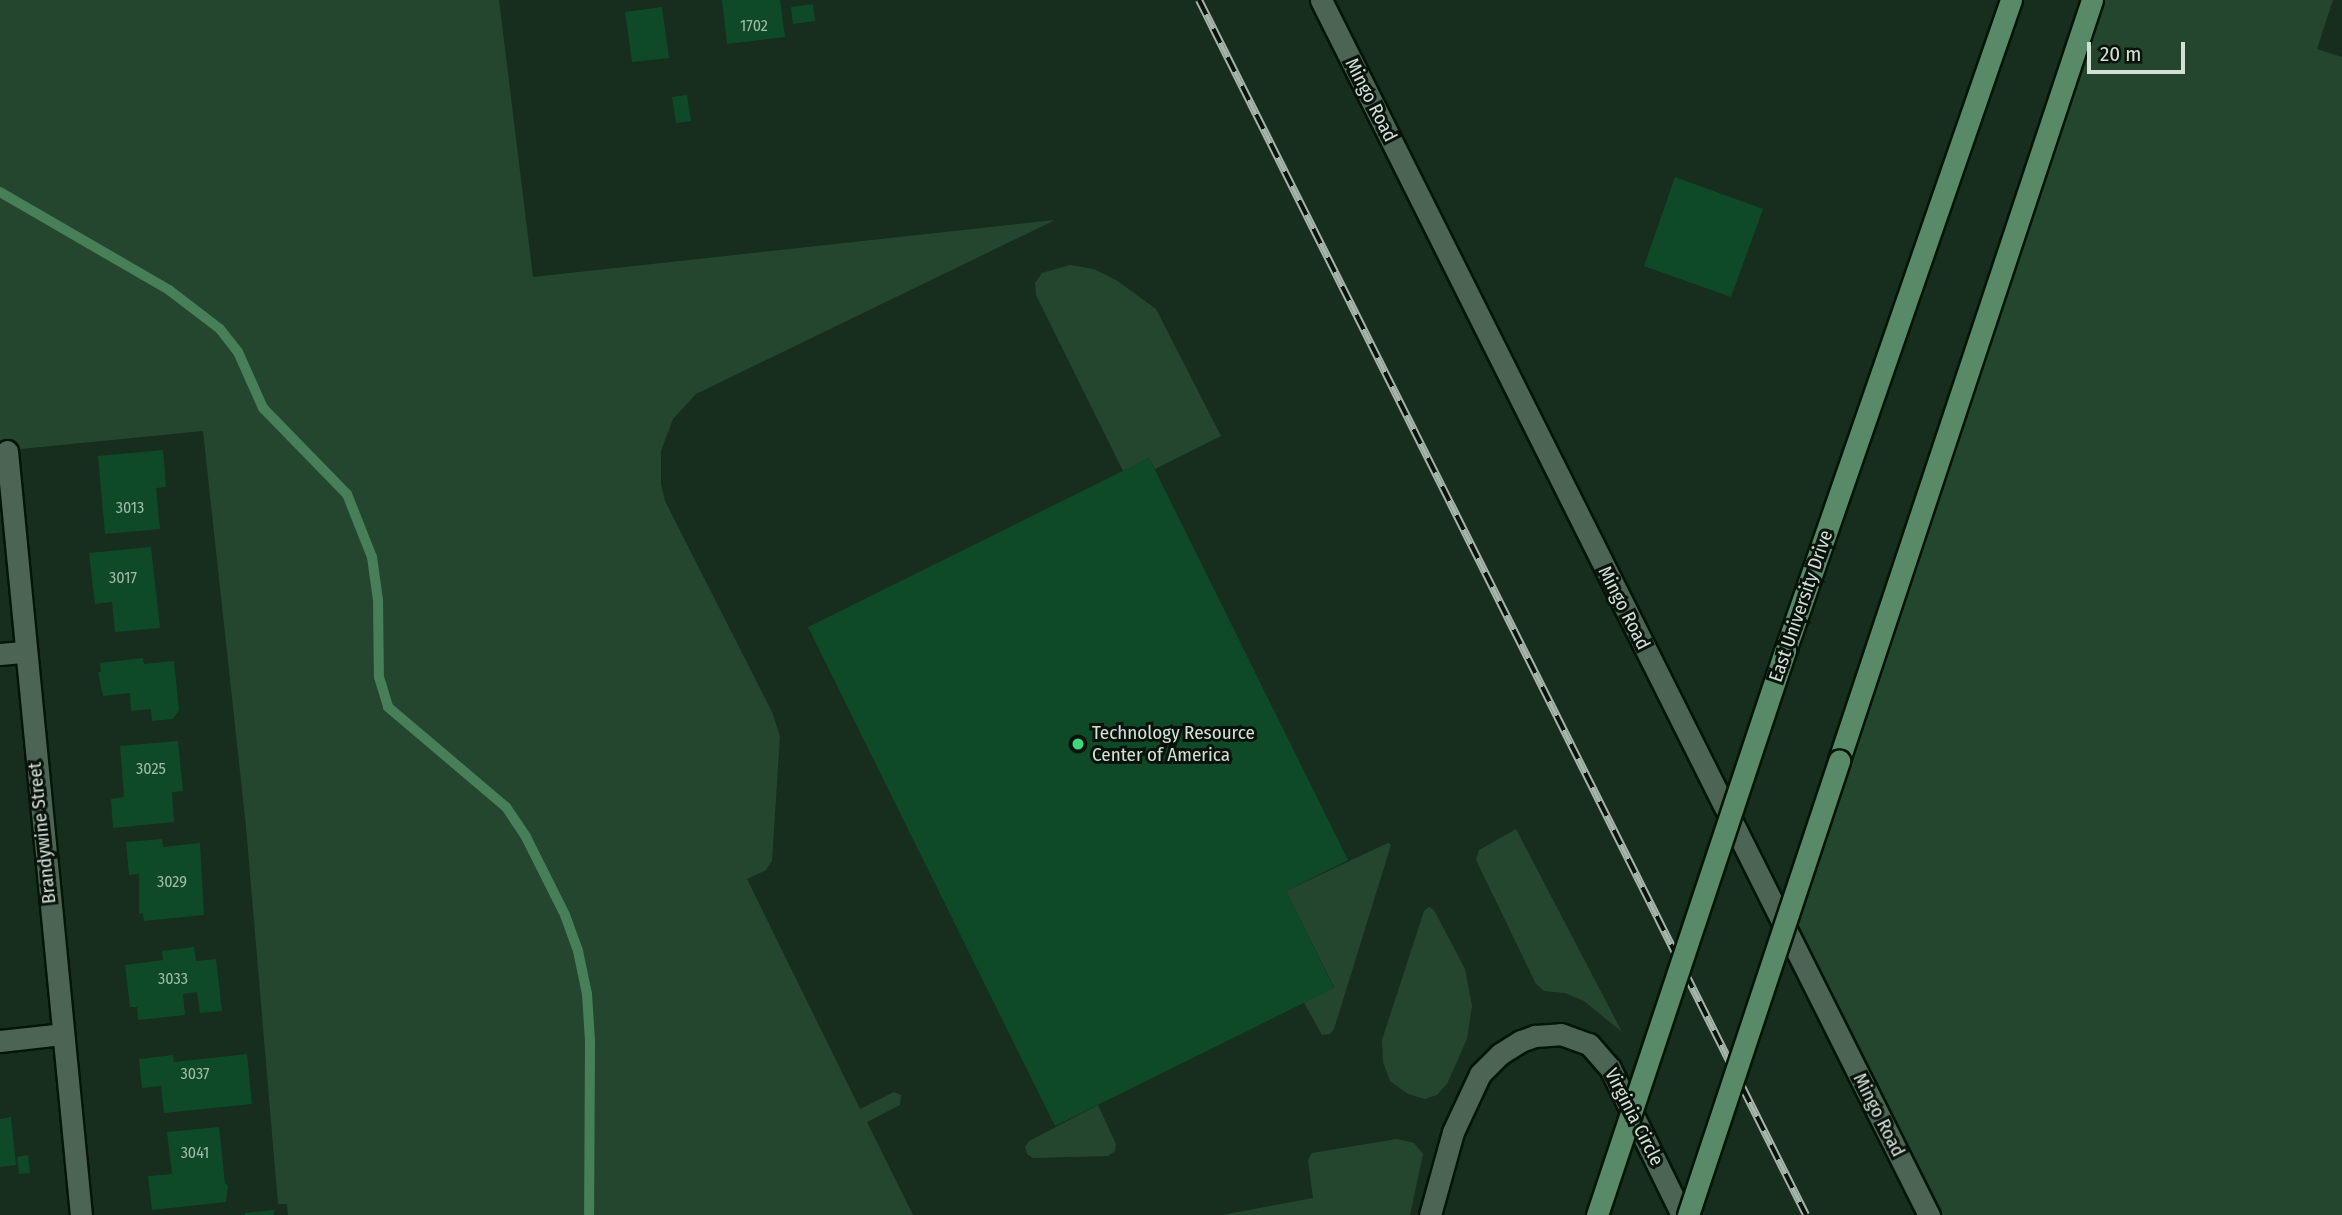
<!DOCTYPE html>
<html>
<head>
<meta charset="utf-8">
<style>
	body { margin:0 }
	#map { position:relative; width:2342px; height:1215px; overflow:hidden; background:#172d1e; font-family:"Fira Sans Condensed",sans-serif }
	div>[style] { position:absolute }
	.green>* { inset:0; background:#24462f }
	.stream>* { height:10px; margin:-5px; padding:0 5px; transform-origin:5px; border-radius:5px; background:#477f58 }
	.building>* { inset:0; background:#0f4a28 }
	.roads { filter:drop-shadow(2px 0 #021507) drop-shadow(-2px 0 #021507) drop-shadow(0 2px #021507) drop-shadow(0 -2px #021507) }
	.street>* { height:21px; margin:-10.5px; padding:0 10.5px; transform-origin:10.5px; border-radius:10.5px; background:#4c6453 }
	.secondary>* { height:21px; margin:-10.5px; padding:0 10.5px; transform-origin:10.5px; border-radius:10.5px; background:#4c6453 }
	.primary>* { height:21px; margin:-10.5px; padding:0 10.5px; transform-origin:10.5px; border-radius:10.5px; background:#588a67 }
	.rail>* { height:8px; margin-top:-4px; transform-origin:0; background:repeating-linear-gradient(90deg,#09130c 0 16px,#a6b5aa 0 32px); box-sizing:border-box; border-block:2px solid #a6b5aa }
	.bridges { filter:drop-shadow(2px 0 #021507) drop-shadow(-2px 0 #021507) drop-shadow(0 2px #021507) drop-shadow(0 -2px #021507) }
	.primary-bridge>* { height:21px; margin:-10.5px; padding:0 10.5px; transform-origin:10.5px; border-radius:10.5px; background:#588a67 }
	.dots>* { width:19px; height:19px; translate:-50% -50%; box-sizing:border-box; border:4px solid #09130c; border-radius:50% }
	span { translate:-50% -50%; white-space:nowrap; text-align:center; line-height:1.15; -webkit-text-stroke:6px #09130c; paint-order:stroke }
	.number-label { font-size:16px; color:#a2baaa }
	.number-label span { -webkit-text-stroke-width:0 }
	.street-label { font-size:19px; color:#d3e0d6 }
	.poi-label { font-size:19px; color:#d3e0d6 }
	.left { translate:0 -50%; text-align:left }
	.scale { position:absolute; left:2087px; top:42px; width:98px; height:32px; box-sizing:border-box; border:4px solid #d3e0d6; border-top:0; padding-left:9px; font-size:21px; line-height:24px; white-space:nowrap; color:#d3e0d6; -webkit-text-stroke:5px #09130c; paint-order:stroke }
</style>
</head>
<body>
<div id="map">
	<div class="green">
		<div style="clip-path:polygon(0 0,499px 0,533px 277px,1055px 220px,696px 394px,673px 419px,661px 451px,661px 484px,665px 501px,772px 712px,780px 736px,772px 861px,766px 870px,747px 879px,860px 1109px,894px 1092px,901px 1095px,900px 1105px,867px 1122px,913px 1215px,288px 1215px,287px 1204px,278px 1204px,246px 827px,203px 431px,0 451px)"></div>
		<div style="clip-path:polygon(2092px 0,2333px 0,2317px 49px,2342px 57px,2342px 1215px,1929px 1215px,1782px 924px)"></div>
		<div style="clip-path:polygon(1070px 265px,1094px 269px,1116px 280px,1156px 309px,1221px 436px,1155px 469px,1149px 458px,1123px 471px,1036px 295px,1035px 283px,1042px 273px)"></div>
		<div style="clip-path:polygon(1516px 829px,1622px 1032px,1584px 1001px,1565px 993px,1544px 991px,1536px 984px,1476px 860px,1479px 850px)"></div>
		<div style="clip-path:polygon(1388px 843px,1391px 845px,1334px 1029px,1330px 1034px,1322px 1035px,1304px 1003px,1334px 987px,1286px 891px)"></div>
		<div style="clip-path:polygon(1429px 907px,1434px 910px,1465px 969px,1472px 1006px,1467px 1039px,1447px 1084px,1437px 1095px,1425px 1099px,1408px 1094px,1390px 1081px,1383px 1062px,1382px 1040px,1424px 911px)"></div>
		<div style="clip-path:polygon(1098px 1105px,1116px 1144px,1115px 1151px,1108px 1156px,1033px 1158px,1027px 1154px,1025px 1147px,1029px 1141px)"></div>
		<div style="clip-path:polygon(1397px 1139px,1414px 1143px,1423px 1154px,1410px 1215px,1222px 1215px,1313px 1198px,1308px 1160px,1312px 1153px)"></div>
	</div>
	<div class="stream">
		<div style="left:0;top:192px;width:195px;rotate:30.1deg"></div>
		<div style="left:169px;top:290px;width:64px;rotate:37.4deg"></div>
		<div style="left:220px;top:329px;width:29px;rotate:52deg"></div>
		<div style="left:238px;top:352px;width:61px;rotate:65.9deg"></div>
		<div style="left:263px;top:408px;width:120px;rotate:45.7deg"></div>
		<div style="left:347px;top:494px;width:68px;rotate:68.4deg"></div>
		<div style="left:372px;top:557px;width:43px;rotate:82.1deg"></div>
		<div style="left:378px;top:600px;width:77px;rotate:89.3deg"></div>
		<div style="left:379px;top:677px;width:31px;rotate:73deg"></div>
		<div style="left:388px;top:707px;width:155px;rotate:40.3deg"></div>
		<div style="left:506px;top:807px;width:36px;rotate:56deg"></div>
		<div style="left:526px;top:837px;width:87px;rotate:63.4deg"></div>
		<div style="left:565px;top:915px;width:38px;rotate:70deg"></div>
		<div style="left:578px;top:951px;width:44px;rotate:78.2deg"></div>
		<div style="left:587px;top:994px;width:47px;rotate:86.3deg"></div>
		<div style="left:590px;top:1041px;width:174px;rotate:90.3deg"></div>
	</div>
	<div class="building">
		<div style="clip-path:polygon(722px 0,780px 0,785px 37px,727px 44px)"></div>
		<div style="clip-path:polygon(813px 4px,815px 21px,793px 24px,791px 7px)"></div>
		<div style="clip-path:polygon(662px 7px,669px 58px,632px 62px,625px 12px)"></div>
		<div style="clip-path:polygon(687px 95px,691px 121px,676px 123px,672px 97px)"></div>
		<div style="clip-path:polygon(1675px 177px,1763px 209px,1731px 297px,1644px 266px)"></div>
		<div style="clip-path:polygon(163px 450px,166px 487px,156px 488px,160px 529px,105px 534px,98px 456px)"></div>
		<div style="clip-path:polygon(1149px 458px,1348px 860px,1286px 891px,1334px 988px,1055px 1126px,808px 627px)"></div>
		<div style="clip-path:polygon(151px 547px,160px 628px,115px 632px,112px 602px,95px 604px,89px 553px)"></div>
		<div style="clip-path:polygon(143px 658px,144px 664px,174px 661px,179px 710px,173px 719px,152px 721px,151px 709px,131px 711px,130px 693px,103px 696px,98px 672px,101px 672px,100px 663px)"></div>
		<div style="clip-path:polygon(178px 741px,183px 791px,172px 792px,174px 822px,113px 828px,111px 799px,124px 797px,120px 746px)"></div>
		<div style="clip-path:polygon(162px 839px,163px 847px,200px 843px,204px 915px,144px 921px,143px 913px,139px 914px,139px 874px,129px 875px,126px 842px)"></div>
		<div style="clip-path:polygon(194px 947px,196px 961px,216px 959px,222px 1011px,200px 1013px,197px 992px,183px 994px,185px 1015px,138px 1020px,137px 1007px,130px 1007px,125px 965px,163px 960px,162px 951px)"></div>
		<div style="clip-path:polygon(247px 1054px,252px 1104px,164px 1113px,161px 1086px,142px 1088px,139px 1059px,173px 1055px,174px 1062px)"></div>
		<div style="clip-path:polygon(11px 1117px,16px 1165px,0 1167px,0 1119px)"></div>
		<div style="clip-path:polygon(219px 1127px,225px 1183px,228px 1186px,226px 1202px,152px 1210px,148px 1176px,172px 1174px,167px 1132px)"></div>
		<div style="clip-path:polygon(28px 1155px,30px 1173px,19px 1174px,17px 1157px)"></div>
		<div style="clip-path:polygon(274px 1210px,274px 1215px,245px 1215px,245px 1213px)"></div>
	</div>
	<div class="roads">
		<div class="street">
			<div style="left:7px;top:451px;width:768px;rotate:84.47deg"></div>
			<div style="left:0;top:654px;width:25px;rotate:-5deg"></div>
			<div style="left:0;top:1041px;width:62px;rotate:-6.4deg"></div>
			<div style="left:1430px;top:1215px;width:86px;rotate:-74.5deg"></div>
			<div style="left:1453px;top:1132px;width:64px;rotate:-65deg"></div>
			<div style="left:1480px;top:1074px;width:28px;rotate:-45deg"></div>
			<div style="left:1500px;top:1054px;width:25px;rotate:-32deg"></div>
			<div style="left:1521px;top:1041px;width:15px;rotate:-20deg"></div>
			<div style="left:1535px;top:1036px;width:26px;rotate:-4deg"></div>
			<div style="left:1561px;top:1034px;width:30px;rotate:20deg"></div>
			<div style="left:1589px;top:1044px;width:32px;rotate:49deg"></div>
			<div style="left:1610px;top:1068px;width:164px;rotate:63.9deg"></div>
		</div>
		<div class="secondary">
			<div style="left:1321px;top:0;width:1359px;rotate:63.42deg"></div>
		</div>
		<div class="primary">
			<div style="left:1785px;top:651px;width:689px;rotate:-70.86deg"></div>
			<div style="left:1839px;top:760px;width:801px;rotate:-71.59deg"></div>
		</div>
	</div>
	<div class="rail">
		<div style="left:1199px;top:0;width:1358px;rotate:63.45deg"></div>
	</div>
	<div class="bridges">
		<div class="primary-bridge">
			<div style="left:1597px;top:1215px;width:595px;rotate:-71.57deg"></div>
			<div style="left:1688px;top:1215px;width:479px;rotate:-71.6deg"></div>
		</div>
	</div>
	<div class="dots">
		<div style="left:1078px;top:744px;background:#3ed77d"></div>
	</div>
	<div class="number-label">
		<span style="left:754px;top:26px">1702</span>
		<span style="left:130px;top:508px">3013</span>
		<span style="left:123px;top:578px">3017</span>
		<span style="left:151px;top:769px">3025</span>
		<span style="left:172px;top:882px">3029</span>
		<span style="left:173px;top:979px">3033</span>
		<span style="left:195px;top:1074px">3037</span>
		<span style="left:195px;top:1153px">3041</span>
	</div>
	<div class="street-label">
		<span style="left:1371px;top:100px;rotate:63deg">Mingo Road</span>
		<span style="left:1801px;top:606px;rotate:-71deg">East University Drive</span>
		<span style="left:1624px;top:608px;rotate:63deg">Mingo Road</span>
		<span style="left:42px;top:833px;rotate:-96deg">Brandywine Street</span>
		<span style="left:1879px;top:1115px;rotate:63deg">Mingo Road</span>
		<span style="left:1634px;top:1117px;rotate:63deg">Virginia Circle</span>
	</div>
	<div class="poi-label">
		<span class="left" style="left:1092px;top:744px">Technology Resource<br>Center of America</span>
	</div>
	<div class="scale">20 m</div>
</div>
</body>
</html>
